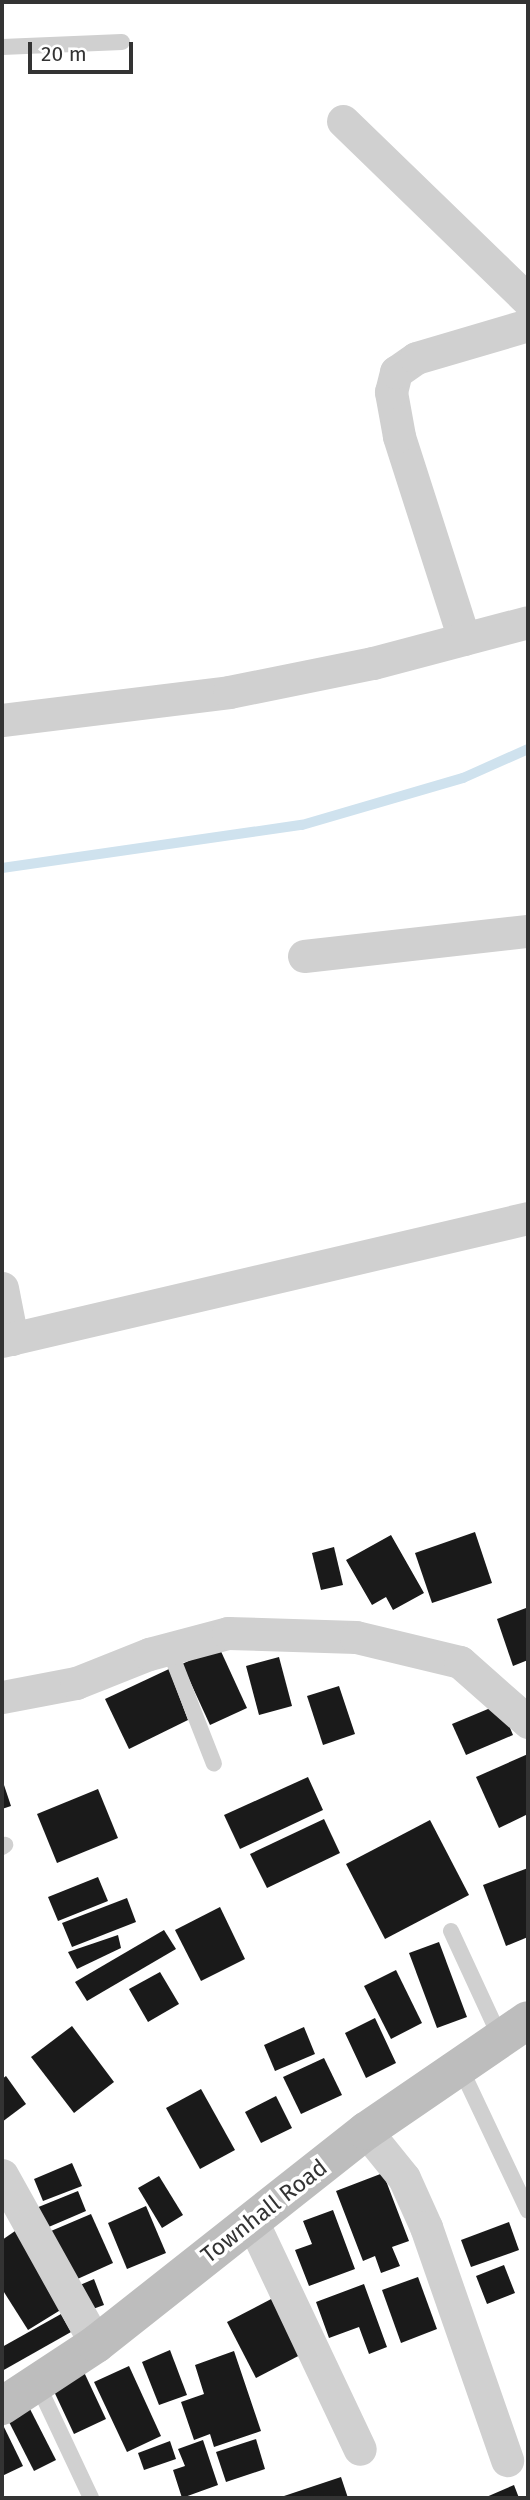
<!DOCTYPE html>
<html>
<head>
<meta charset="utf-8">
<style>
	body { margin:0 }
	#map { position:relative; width:530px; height:2500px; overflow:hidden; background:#fff; font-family:"Fira Sans",sans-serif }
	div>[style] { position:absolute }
	.stream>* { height:10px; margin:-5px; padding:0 5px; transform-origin:5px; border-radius:5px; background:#cfe2ee }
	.building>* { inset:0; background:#1a1a1a }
	.service>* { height:16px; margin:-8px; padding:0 8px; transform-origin:8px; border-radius:8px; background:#d0d0d0 }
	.minor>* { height:33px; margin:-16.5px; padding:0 16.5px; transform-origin:16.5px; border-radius:16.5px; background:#d0d0d0 }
	.secondary>* { height:38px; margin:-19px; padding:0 19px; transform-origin:19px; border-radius:19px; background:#bdbdbd }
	span { translate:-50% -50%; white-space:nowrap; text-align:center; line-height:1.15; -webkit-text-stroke:7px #fff; paint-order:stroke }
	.street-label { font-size:23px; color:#333 }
	.frame { position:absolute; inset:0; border:4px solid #333; pointer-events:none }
	.scale { position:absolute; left:28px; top:42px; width:105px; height:32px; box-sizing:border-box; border:4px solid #333; border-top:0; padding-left:9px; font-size:21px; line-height:24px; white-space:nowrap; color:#333; -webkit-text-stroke:5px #fff; paint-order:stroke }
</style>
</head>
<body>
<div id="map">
	<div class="stream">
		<div style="left:2px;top:868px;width:303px;rotate:-8.2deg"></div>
		<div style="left:302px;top:825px;width:168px;rotate:-16.3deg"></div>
		<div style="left:463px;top:778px;width:71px;rotate:-24deg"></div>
	</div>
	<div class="building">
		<div style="clip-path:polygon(475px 1532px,492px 1583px,432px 1603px,415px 1553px)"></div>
		<div style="clip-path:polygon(391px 1535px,424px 1593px,393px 1610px,386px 1597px,372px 1605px,346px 1560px)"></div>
		<div style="clip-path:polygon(334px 1547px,343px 1585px,321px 1590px,312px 1553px)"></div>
		<div style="clip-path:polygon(526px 1608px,528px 1660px,513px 1666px,497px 1619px)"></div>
		<div style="clip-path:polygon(219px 1647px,247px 1708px,210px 1725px,182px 1664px)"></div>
		<div style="clip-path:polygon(279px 1657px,292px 1706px,259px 1715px,246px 1666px)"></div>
		<div style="clip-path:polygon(169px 1669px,188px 1720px,129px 1749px,105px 1699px)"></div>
		<div style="clip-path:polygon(339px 1686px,355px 1734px,323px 1745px,307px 1696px)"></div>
		<div style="clip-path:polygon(500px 1704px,513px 1735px,466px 1755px,452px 1724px)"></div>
		<div style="clip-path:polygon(528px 1754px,528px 1814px,499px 1828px,476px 1777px)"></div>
		<div style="clip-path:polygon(308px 1777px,323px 1810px,240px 1849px,224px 1815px)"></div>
		<div style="clip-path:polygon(2px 1779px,11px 1806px,2px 1809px)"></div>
		<div style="clip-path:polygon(98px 1789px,118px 1838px,57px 1863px,37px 1814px)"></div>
		<div style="clip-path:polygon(324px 1819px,340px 1853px,267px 1888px,250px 1854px)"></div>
		<div style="clip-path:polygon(430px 1820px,469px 1895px,385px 1939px,346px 1864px)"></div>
		<div style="clip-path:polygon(528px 1868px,528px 1937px,506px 1946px,483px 1885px)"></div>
		<div style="clip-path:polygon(98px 1877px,108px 1901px,58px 1921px,48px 1897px)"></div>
		<div style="clip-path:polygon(127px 1898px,136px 1922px,72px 1947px,62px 1923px)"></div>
		<div style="clip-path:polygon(220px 1907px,245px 1959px,201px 1981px,175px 1930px)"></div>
		<div style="clip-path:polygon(164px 1930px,176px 1949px,87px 2001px,75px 1982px)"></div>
		<div style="clip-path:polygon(118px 1935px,121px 1948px,77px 1969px,68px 1952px)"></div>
		<div style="clip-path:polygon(439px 1942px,467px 2017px,437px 2028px,409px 1953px)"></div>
		<div style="clip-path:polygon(396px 1970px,422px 2023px,391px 2039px,364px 1986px)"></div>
		<div style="clip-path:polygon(160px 1972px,179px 2004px,148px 2022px,129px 1989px)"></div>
		<div style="clip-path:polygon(375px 2018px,396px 2063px,366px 2078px,345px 2033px)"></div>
		<div style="clip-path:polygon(72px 2026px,114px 2082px,74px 2113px,31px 2057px)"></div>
		<div style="clip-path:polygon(304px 2027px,315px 2054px,275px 2071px,264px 2045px)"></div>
		<div style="clip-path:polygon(324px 2058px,342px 2095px,301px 2114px,283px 2077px)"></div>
		<div style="clip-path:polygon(6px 2076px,26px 2104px,2px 2122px,2px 2079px)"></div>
		<div style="clip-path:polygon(201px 2089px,235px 2150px,200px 2169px,166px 2108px)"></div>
		<div style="clip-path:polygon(276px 2096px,292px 2128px,261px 2143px,245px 2112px)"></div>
		<div style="clip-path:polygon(72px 2163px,82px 2186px,43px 2201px,34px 2179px)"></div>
		<div style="clip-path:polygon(383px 2173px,409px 2241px,392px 2247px,400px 2266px,381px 2273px,375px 2256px,363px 2261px,336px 2191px)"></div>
		<div style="clip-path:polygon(159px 2176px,183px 2215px,162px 2228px,138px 2188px)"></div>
		<div style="clip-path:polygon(78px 2191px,86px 2211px,44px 2229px,36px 2208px)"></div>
		<div style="clip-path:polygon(146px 2206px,166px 2253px,127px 2269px,108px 2223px)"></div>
		<div style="clip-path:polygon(333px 2210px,355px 2269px,309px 2286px,295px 2250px,312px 2244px,303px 2221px)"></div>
		<div style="clip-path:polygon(91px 2214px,113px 2263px,73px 2281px,51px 2231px)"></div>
		<div style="clip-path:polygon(509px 2222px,519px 2250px,471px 2267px,461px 2240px)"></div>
		<div style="clip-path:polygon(18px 2229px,67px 2306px,28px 2330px,2px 2289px,2px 2240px)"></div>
		<div style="clip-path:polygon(504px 2265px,515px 2293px,487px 2304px,476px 2276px)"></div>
		<div style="clip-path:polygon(418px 2277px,437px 2329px,401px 2343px,382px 2290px)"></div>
		<div style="clip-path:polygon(94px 2279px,104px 2305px,90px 2310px,80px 2285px)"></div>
		<div style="clip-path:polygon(364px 2284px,387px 2347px,369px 2354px,359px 2327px,329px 2338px,316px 2302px)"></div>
		<div style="clip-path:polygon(275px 2297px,304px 2353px,256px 2378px,227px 2322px)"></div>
		<div style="clip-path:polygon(61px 2314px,71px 2332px,2px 2371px,2px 2347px)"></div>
		<div style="clip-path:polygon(170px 2350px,187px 2395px,159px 2405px,142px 2362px)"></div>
		<div style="clip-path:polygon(234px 2351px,261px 2431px,214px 2447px,210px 2434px,194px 2440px,181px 2402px,204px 2394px,195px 2365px)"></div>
		<div style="clip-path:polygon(129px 2366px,161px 2436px,127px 2452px,94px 2382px)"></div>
		<div style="clip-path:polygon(83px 2370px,106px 2419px,74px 2434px,51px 2385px)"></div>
		<div style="clip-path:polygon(30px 2409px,56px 2460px,34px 2471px,8px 2420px)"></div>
		<div style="clip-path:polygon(2px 2423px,23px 2466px,2px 2476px)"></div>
		<div style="clip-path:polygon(256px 2439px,265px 2469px,226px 2482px,216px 2452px)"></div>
		<div style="clip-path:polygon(203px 2440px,218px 2485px,182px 2498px,173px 2470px,185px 2466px,178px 2449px)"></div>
		<div style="clip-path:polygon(170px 2441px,176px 2459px,144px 2470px,138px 2453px)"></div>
		<div style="clip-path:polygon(341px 2477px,348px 2498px,278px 2498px)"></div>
		<div style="clip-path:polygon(514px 2485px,519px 2498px,484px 2498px)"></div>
	</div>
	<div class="service">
		<div style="left:2px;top:47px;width:120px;rotate:-2.4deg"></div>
		<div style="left:169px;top:1649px;width:123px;rotate:68.6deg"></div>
		<div style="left:2px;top:1847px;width:4px;rotate:-34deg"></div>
		<div style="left:451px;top:1931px;width:119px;rotate:65.2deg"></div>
		<div style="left:460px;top:2067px;width:159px;rotate:64.7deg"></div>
		<div style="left:37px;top:2383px;width:127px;rotate:64.8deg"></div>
	</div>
	<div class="minor">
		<div style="left:343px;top:121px;width:257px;rotate:44.1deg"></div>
		<div style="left:464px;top:639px;width:213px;rotate:-107.8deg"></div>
		<div style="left:399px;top:436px;width:45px;rotate:-100.3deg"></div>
		<div style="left:391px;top:392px;width:21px;rotate:-76deg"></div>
		<div style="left:396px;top:372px;width:24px;rotate:-35deg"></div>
		<div style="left:416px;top:358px;width:117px;rotate:-16.4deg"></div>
		<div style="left:2px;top:720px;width:229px;rotate:-7deg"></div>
		<div style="left:229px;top:692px;width:147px;rotate:-11.4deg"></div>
		<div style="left:373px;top:663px;width:160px;rotate:-14.8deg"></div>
		<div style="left:304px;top:956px;width:225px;rotate:-6.4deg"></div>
		<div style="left:2px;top:1288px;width:52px;rotate:78.9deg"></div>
		<div style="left:2px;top:1341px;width:540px;rotate:-13.16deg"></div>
		<div style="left:2px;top:1697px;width:75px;rotate:-10.7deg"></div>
		<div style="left:76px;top:1683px;width:79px;rotate:-21.7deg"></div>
		<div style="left:149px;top:1654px;width:82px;rotate:-14.9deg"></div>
		<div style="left:228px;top:1633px;width:128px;rotate:1.8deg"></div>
		<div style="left:356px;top:1637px;width:107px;rotate:13.5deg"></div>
		<div style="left:460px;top:1662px;width:91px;rotate:41.4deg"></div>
		<div style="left:366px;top:2131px;width:60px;rotate:51deg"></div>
		<div style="left:404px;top:2178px;width:54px;rotate:65.8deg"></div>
		<div style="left:426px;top:2227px;width:247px;rotate:70.8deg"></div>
		<div style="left:2px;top:2175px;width:193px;rotate:60.9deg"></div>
		<div style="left:252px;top:2221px;width:252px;rotate:64.7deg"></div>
	</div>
	<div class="secondary">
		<div style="left:2px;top:2406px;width:113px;rotate:-33.4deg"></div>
		<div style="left:96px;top:2344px;width:344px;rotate:-38.3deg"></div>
		<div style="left:366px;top:2131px;width:196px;rotate:-34.4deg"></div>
	</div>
	<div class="street-label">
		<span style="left:264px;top:2211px;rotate:-38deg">Townhall Road</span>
	</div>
	<div class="frame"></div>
	<div class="scale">20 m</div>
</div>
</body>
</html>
